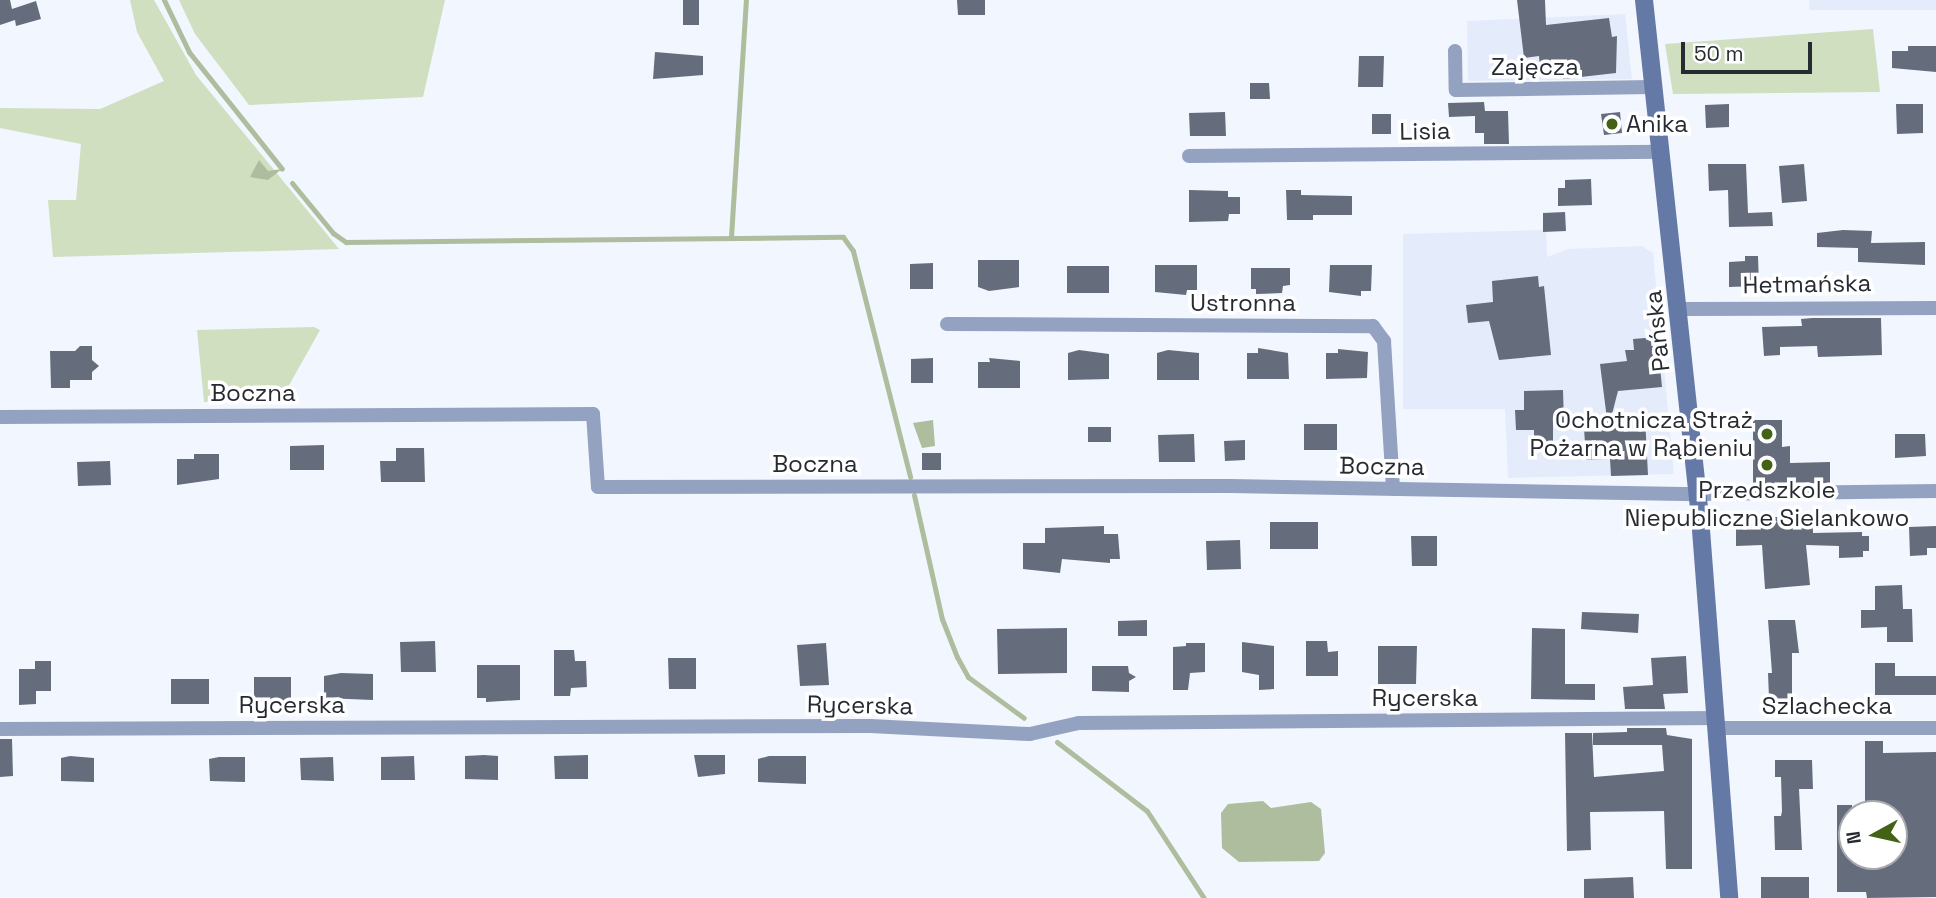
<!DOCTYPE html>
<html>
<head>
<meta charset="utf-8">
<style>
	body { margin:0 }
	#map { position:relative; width:1936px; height:898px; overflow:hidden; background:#f2f6fe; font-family:"Space Grotesk",sans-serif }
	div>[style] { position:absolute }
	.built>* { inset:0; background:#e4ecfb }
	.green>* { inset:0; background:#cfdfc0 }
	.water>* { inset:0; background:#adbd9d }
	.stream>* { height:5px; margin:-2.5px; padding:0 2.5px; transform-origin:2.5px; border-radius:2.5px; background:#adbd9d }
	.building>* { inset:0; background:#656d7d }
	.street>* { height:14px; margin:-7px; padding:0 7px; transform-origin:7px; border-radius:7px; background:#93a2c1 }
	.secondary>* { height:18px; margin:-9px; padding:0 9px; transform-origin:9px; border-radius:9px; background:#6479a5 }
	.dots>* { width:19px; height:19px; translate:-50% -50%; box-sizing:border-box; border:4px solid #fff; border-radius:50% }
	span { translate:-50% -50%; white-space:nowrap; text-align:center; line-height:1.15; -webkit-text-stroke:7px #fff; paint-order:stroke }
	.street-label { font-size:24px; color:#262a31 }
	.poi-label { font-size:24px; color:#262a31 }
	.left { translate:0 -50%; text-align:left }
	.right { translate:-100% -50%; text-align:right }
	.north { position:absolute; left:1838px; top:800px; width:70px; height:70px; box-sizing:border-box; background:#fff; border:2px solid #a8aaad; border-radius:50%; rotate:262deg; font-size:19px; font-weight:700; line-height:28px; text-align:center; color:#262a31 }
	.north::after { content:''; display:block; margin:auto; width:24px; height:32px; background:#426216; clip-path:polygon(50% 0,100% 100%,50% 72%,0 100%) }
	.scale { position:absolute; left:1681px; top:42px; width:131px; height:32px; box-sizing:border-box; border:4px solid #262a31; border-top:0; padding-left:9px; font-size:21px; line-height:24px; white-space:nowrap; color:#262a31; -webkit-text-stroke:5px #fff; paint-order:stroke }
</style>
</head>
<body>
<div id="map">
	<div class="built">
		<div style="clip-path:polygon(1809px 0,1936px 0,1936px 10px,1810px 10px)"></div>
		<div style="clip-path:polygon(1625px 14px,1632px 79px,1468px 81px,1467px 21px)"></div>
		<div style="clip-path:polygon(1546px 230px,1547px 257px,1568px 249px,1642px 246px,1653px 253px,1674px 474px,1508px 478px,1505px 409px,1403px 409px,1403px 234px)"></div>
	</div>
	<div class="green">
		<div style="clip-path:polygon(130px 0,154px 0,196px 75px,339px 249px,53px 257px,48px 200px,76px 200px,81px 144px,0 128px,0 108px,100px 109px,164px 81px,137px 32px)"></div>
		<div style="clip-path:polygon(179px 0,445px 0,423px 97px,249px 105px,195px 34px)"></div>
		<div style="clip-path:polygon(1873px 29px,1880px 92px,1673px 94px,1665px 44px)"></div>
		<div style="clip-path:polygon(314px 327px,320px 330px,283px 396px,204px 402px,197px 330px)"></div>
	</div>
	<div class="water">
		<div style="clip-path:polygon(259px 160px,268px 171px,282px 169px,268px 180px,250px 177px)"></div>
		<div style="clip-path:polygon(933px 420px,935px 446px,922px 448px,913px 423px)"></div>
		<div style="clip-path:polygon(1263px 801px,1271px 808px,1311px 802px,1321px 809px,1325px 853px,1319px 861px,1239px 862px,1222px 848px,1221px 813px,1228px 804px)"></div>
	</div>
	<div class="stream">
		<div style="left:164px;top:0;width:58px;rotate:64.3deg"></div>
		<div style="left:189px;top:52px;width:149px;rotate:51.5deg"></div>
		<div style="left:292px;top:183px;width:65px;rotate:50.6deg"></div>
		<div style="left:333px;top:233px;width:16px;rotate:35deg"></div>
		<div style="left:346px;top:242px;width:497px;rotate:-0.6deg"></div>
		<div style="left:843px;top:237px;width:17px;rotate:54deg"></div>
		<div style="left:853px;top:251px;width:233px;rotate:75.8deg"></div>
		<div style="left:731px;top:237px;width:237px;rotate:-86.4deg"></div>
		<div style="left:914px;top:495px;width:127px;rotate:77.3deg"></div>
		<div style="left:942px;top:619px;width:41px;rotate:68.5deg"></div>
		<div style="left:957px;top:657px;width:23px;rotate:61deg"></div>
		<div style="left:968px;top:677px;width:69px;rotate:36.2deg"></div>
		<div style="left:1057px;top:742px;width:113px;rotate:37.5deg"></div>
		<div style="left:1147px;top:811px;width:104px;rotate:56.8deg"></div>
	</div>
	<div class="building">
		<div style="clip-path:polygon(0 0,10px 0,12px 9px,36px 1px,41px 19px,16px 26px,15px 20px,0 25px)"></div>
		<div style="clip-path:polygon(683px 0,699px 0,699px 25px,683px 25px)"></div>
		<div style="clip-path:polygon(957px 0,985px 0,985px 15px,958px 15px)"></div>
		<div style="clip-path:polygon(1517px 0,1545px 0,1546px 25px,1609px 18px,1612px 37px,1617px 36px,1616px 73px,1563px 79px,1562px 66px,1540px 68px,1539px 56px,1524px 58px)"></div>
		<div style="clip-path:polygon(1908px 46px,1936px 46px,1936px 72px,1892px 68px,1892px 51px,1908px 51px)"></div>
		<div style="clip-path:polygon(655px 52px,703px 56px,703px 75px,653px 79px)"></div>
		<div style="clip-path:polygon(1359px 56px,1384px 56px,1383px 87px,1358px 87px)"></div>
		<div style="clip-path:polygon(1250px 83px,1269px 83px,1270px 99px,1250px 99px)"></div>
		<div style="clip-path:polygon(1484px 102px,1485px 111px,1508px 111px,1509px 144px,1484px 144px,1484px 133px,1475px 133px,1475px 116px,1449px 117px,1448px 103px)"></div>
		<div style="clip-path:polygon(1729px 104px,1729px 127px,1706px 128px,1705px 105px)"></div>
		<div style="clip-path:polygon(1896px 104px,1923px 104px,1923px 133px,1897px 134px)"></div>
		<div style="clip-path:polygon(1225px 112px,1226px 136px,1190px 136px,1189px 113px)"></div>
		<div style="clip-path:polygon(1620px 112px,1622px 133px,1604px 135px,1601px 114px)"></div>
		<div style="clip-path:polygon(1372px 114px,1391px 114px,1391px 134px,1372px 134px)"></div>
		<div style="clip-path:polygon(1708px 164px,1746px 164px,1748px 213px,1772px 212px,1773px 226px,1729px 227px,1728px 190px,1709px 191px)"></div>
		<div style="clip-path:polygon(1804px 164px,1807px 201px,1782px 203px,1779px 166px)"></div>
		<div style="clip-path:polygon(1591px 179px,1592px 205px,1558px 206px,1558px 188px,1565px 188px,1565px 180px)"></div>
		<div style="clip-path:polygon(1189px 190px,1228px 191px,1228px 197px,1240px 197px,1240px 214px,1229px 214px,1228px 221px,1189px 222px)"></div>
		<div style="clip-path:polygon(1286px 190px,1301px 190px,1301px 195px,1352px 196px,1352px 215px,1313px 215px,1313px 220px,1287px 220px)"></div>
		<div style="clip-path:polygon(1565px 212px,1566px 231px,1543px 232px,1543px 213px)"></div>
		<div style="clip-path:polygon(1843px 230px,1872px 231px,1871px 243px,1925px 242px,1925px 265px,1858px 262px,1858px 248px,1817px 247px,1817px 233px)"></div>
		<div style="clip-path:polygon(1745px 256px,1758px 256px,1759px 286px,1729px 287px,1729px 262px,1745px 261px)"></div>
		<div style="clip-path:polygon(978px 260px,1019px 260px,1019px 287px,989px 291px,978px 287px)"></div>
		<div style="clip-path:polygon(933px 263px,933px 289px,910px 289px,910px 264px)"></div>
		<div style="clip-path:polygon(1155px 265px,1197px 265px,1197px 290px,1187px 290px,1186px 295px,1155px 292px)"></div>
		<div style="clip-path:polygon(1330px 265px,1372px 265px,1371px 291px,1361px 291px,1361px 296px,1329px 292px)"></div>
		<div style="clip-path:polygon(1067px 266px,1109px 266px,1109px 293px,1067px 293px)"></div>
		<div style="clip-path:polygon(1251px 268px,1290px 268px,1290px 285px,1283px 286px,1282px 293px,1256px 294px,1256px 289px,1251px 289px)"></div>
		<div style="clip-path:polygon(1538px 276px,1539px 287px,1544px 286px,1551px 355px,1499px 360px,1489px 321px,1468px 323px,1466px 305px,1493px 302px,1492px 281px)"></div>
		<div style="clip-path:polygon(1812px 318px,1881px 318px,1882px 355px,1818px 357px,1817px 346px,1780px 347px,1780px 355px,1764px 356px,1762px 327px,1802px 326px,1801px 319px)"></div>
		<div style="clip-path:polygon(1657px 337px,1662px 387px,1618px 391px,1611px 418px,1645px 417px,1648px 475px,1611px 476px,1610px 459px,1586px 460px,1584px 428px,1608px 427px,1600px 364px,1627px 361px,1625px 350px,1634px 350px,1633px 339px)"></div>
		<div style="clip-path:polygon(80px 346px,92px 346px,92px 360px,99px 366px,92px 372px,92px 380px,70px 380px,70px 388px,51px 388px,50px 351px,75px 351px)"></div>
		<div style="clip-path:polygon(1258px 348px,1288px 353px,1289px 379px,1247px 379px,1247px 353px,1258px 353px)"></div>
		<div style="clip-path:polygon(1338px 349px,1368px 352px,1367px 378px,1326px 379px,1326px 353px,1338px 353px)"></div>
		<div style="clip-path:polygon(1079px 350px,1109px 354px,1109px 379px,1068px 380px,1068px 353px)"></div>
		<div style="clip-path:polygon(1168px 350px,1199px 353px,1199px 380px,1157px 380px,1157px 353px)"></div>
		<div style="clip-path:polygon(933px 358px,933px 383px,911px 383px,911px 359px)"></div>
		<div style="clip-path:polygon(989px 358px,1020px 361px,1020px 388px,978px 388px,978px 362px,990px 362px)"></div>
		<div style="clip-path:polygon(1563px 390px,1564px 423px,1553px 423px,1553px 443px,1534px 443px,1534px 430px,1516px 430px,1515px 410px,1524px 410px,1524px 391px)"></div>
		<div style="clip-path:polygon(1753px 420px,1782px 420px,1782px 447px,1790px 446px,1790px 463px,1830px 462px,1830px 483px,1753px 484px)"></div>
		<div style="clip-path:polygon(1304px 424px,1337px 424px,1337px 450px,1304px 450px)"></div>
		<div style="clip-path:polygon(1088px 427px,1111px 427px,1111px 442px,1088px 442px)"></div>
		<div style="clip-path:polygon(1194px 434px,1195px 462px,1159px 462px,1158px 435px)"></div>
		<div style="clip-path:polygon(1895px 434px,1925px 434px,1926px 456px,1895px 458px)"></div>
		<div style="clip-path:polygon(1245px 440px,1245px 460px,1225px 461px,1224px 441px)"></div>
		<div style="clip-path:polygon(324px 445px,324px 470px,290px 470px,290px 446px)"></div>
		<div style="clip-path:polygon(396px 448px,424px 448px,425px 482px,381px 482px,380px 461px,396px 461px)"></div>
		<div style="clip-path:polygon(922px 453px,941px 453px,941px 470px,922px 470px)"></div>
		<div style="clip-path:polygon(194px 454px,219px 454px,219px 479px,177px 485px,177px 459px,194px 459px)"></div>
		<div style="clip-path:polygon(110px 461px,111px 485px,78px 486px,77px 462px)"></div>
		<div style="clip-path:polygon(1772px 517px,1813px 517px,1813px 533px,1862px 532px,1862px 536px,1869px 536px,1869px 551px,1863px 551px,1863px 557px,1839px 558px,1839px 546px,1806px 545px,1810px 585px,1765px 589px,1762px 545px,1736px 546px,1736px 524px,1768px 524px)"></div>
		<div style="clip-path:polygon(1270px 522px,1318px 522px,1318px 549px,1270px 549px)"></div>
		<div style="clip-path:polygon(1104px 526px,1104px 534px,1118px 534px,1120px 559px,1110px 559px,1110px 563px,1062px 559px,1060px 573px,1023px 569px,1023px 543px,1045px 543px,1045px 528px)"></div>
		<div style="clip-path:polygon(1936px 526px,1936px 548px,1927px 548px,1927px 555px,1910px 556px,1909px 527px)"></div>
		<div style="clip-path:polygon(1411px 536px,1437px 536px,1437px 566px,1412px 566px)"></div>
		<div style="clip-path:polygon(1240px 540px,1241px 569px,1207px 570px,1206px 541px)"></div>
		<div style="clip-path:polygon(1902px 585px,1903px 609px,1912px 609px,1913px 642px,1887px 642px,1887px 627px,1861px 628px,1861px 610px,1875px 610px,1875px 586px)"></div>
		<div style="clip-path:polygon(1582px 612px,1639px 614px,1638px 633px,1581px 629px)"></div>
		<div style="clip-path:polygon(1147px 620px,1147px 636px,1118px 636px,1118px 621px)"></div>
		<div style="clip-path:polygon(1768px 620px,1795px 620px,1799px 653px,1792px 653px,1792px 701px,1769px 699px,1768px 673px,1772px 673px)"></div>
		<div style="clip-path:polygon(1067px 628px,1067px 673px,998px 674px,997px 629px)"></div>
		<div style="clip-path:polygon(1532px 628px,1565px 629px,1565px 684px,1595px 684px,1595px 700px,1531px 699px)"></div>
		<div style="clip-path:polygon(435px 641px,436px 672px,401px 672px,400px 642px)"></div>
		<div style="clip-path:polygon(1306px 641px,1327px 641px,1328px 652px,1338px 651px,1338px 676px,1306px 676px)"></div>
		<div style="clip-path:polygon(1242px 642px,1274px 646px,1274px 689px,1259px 690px,1259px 675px,1242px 672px)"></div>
		<div style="clip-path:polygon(826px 643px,829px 685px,800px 686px,797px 645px)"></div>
		<div style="clip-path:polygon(1186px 643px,1205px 643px,1205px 672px,1190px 673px,1188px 690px,1173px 690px,1173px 647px,1186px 646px)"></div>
		<div style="clip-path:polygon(1378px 646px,1417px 646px,1416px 684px,1378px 684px)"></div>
		<div style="clip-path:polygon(554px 650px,574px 650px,575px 661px,586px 661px,587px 687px,571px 688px,570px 696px,554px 696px)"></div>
		<div style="clip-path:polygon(1686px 656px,1688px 693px,1663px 694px,1665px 709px,1625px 709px,1623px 687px,1653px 685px,1651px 658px)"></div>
		<div style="clip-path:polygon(668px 658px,696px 658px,696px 689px,669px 689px)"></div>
		<div style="clip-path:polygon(35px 661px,51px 661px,51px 691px,36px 691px,36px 704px,19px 705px,19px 669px,35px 669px)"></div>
		<div style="clip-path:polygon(1875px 663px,1895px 663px,1895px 676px,1936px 676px,1936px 695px,1875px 695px)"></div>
		<div style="clip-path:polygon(477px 665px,520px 665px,520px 700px,486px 702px,486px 698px,477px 698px)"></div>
		<div style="clip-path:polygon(1092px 666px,1128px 666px,1129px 673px,1136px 677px,1129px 681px,1129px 692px,1092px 691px)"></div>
		<div style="clip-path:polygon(341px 673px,373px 674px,373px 700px,324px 698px,324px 676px)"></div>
		<div style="clip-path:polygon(254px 677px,291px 677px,291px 702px,254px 702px)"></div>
		<div style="clip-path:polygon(171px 679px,209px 679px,209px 704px,171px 704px)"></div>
		<div style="clip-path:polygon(1627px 728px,1666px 728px,1667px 735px,1692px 739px,1692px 869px,1666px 869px,1664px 811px,1590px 812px,1591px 850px,1567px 851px,1565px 733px,1592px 733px,1594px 777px,1664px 771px,1662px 745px,1593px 745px,1593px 733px,1627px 732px)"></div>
		<div style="clip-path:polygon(0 739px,12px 739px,13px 776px,0 777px)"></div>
		<div style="clip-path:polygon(1865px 741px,1883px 741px,1883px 753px,1936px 752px,1936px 897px,1867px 898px,1866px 892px,1837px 892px,1837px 805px,1852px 805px,1852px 856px,1894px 856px,1894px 814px,1865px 814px)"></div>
		<div style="clip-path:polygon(484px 755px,498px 756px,498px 780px,465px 779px,465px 756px)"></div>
		<div style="clip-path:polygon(588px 755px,588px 779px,555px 779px,554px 756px)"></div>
		<div style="clip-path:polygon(694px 755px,725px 755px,725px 774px,698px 777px)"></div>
		<div style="clip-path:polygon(70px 756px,94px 758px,94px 782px,61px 781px,61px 758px)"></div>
		<div style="clip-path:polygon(414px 756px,415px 780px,381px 780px,381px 757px)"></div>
		<div style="clip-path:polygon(769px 756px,806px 756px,806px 784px,758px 782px,758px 759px)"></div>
		<div style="clip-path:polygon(219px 757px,245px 757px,245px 782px,210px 781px,209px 759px)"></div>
		<div style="clip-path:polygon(333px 757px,334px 781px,301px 780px,300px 758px)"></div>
		<div style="clip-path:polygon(1775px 760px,1812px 760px,1813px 789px,1799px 789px,1802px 850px,1775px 850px,1774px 816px,1781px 816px,1782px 811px,1781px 777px,1775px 777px)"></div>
		<div style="clip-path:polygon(1633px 877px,1634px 898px,1584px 898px,1584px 879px)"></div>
		<div style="clip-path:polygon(1761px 877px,1809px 877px,1809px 898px,1761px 898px)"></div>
	</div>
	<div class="street">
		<div style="left:1455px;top:51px;width:39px;rotate:89deg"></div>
		<div style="left:1456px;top:90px;width:196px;rotate:-0.9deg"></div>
		<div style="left:1189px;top:156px;width:473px;rotate:-0.5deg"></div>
		<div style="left:1679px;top:309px;width:257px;rotate:-0.2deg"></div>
		<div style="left:947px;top:324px;width:426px;rotate:0.3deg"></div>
		<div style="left:1373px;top:326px;width:19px;rotate:54deg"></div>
		<div style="left:1384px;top:341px;width:148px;rotate:86.5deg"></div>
		<div style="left:0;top:417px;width:593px;rotate:-0.29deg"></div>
		<div style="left:593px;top:414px;width:73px;rotate:86.1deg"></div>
		<div style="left:598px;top:487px;width:632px;rotate:-0.09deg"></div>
		<div style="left:1230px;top:486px;width:468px;rotate:1deg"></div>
		<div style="left:1698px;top:494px;width:238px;rotate:-0.7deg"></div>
		<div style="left:1718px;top:728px;width:218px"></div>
		<div style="left:0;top:729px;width:870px;rotate:-0.2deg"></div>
		<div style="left:870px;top:726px;width:160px;rotate:2.9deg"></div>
		<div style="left:1030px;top:734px;width:50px;rotate:-12.7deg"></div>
		<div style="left:1079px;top:723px;width:638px;rotate:-0.45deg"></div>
	</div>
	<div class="secondary">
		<div style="left:1644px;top:0;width:520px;rotate:83.82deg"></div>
		<div style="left:1700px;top:517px;width:382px;rotate:85.6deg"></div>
	</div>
	<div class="dots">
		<div style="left:1612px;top:124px;background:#426216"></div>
		<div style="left:1767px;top:434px;background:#426216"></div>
		<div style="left:1767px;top:465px;background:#426216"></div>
	</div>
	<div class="street-label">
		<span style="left:1535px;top:67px">Zajęcza</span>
		<span style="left:1425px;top:131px;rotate:-1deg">Lisia</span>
		<span style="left:1807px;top:284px;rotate:-1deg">Hetmańska</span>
		<span style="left:1243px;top:303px">Ustronna</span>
		<span style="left:1657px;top:331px;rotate:-96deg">Pańska</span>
		<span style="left:253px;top:393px">Boczna</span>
		<span style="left:815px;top:464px">Boczna</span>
		<span style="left:1382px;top:466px;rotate:1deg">Boczna</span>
		<span style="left:1425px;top:698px">Rycerska</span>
		<span style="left:292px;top:705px">Rycerska</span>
		<span style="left:860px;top:705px;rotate:1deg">Rycerska</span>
		<span style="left:1827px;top:706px">Szlachecka</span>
	</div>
	<div class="poi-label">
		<span class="left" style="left:1626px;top:124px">Anika</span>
		<span class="right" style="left:1753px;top:434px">Ochotnicza Straż<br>Pożarna w Rąbieniu</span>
		<span style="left:1767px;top:504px">Przedszkole<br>Niepubliczne Sielankowo</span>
	</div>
	<div class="north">N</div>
	<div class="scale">50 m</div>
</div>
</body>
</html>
